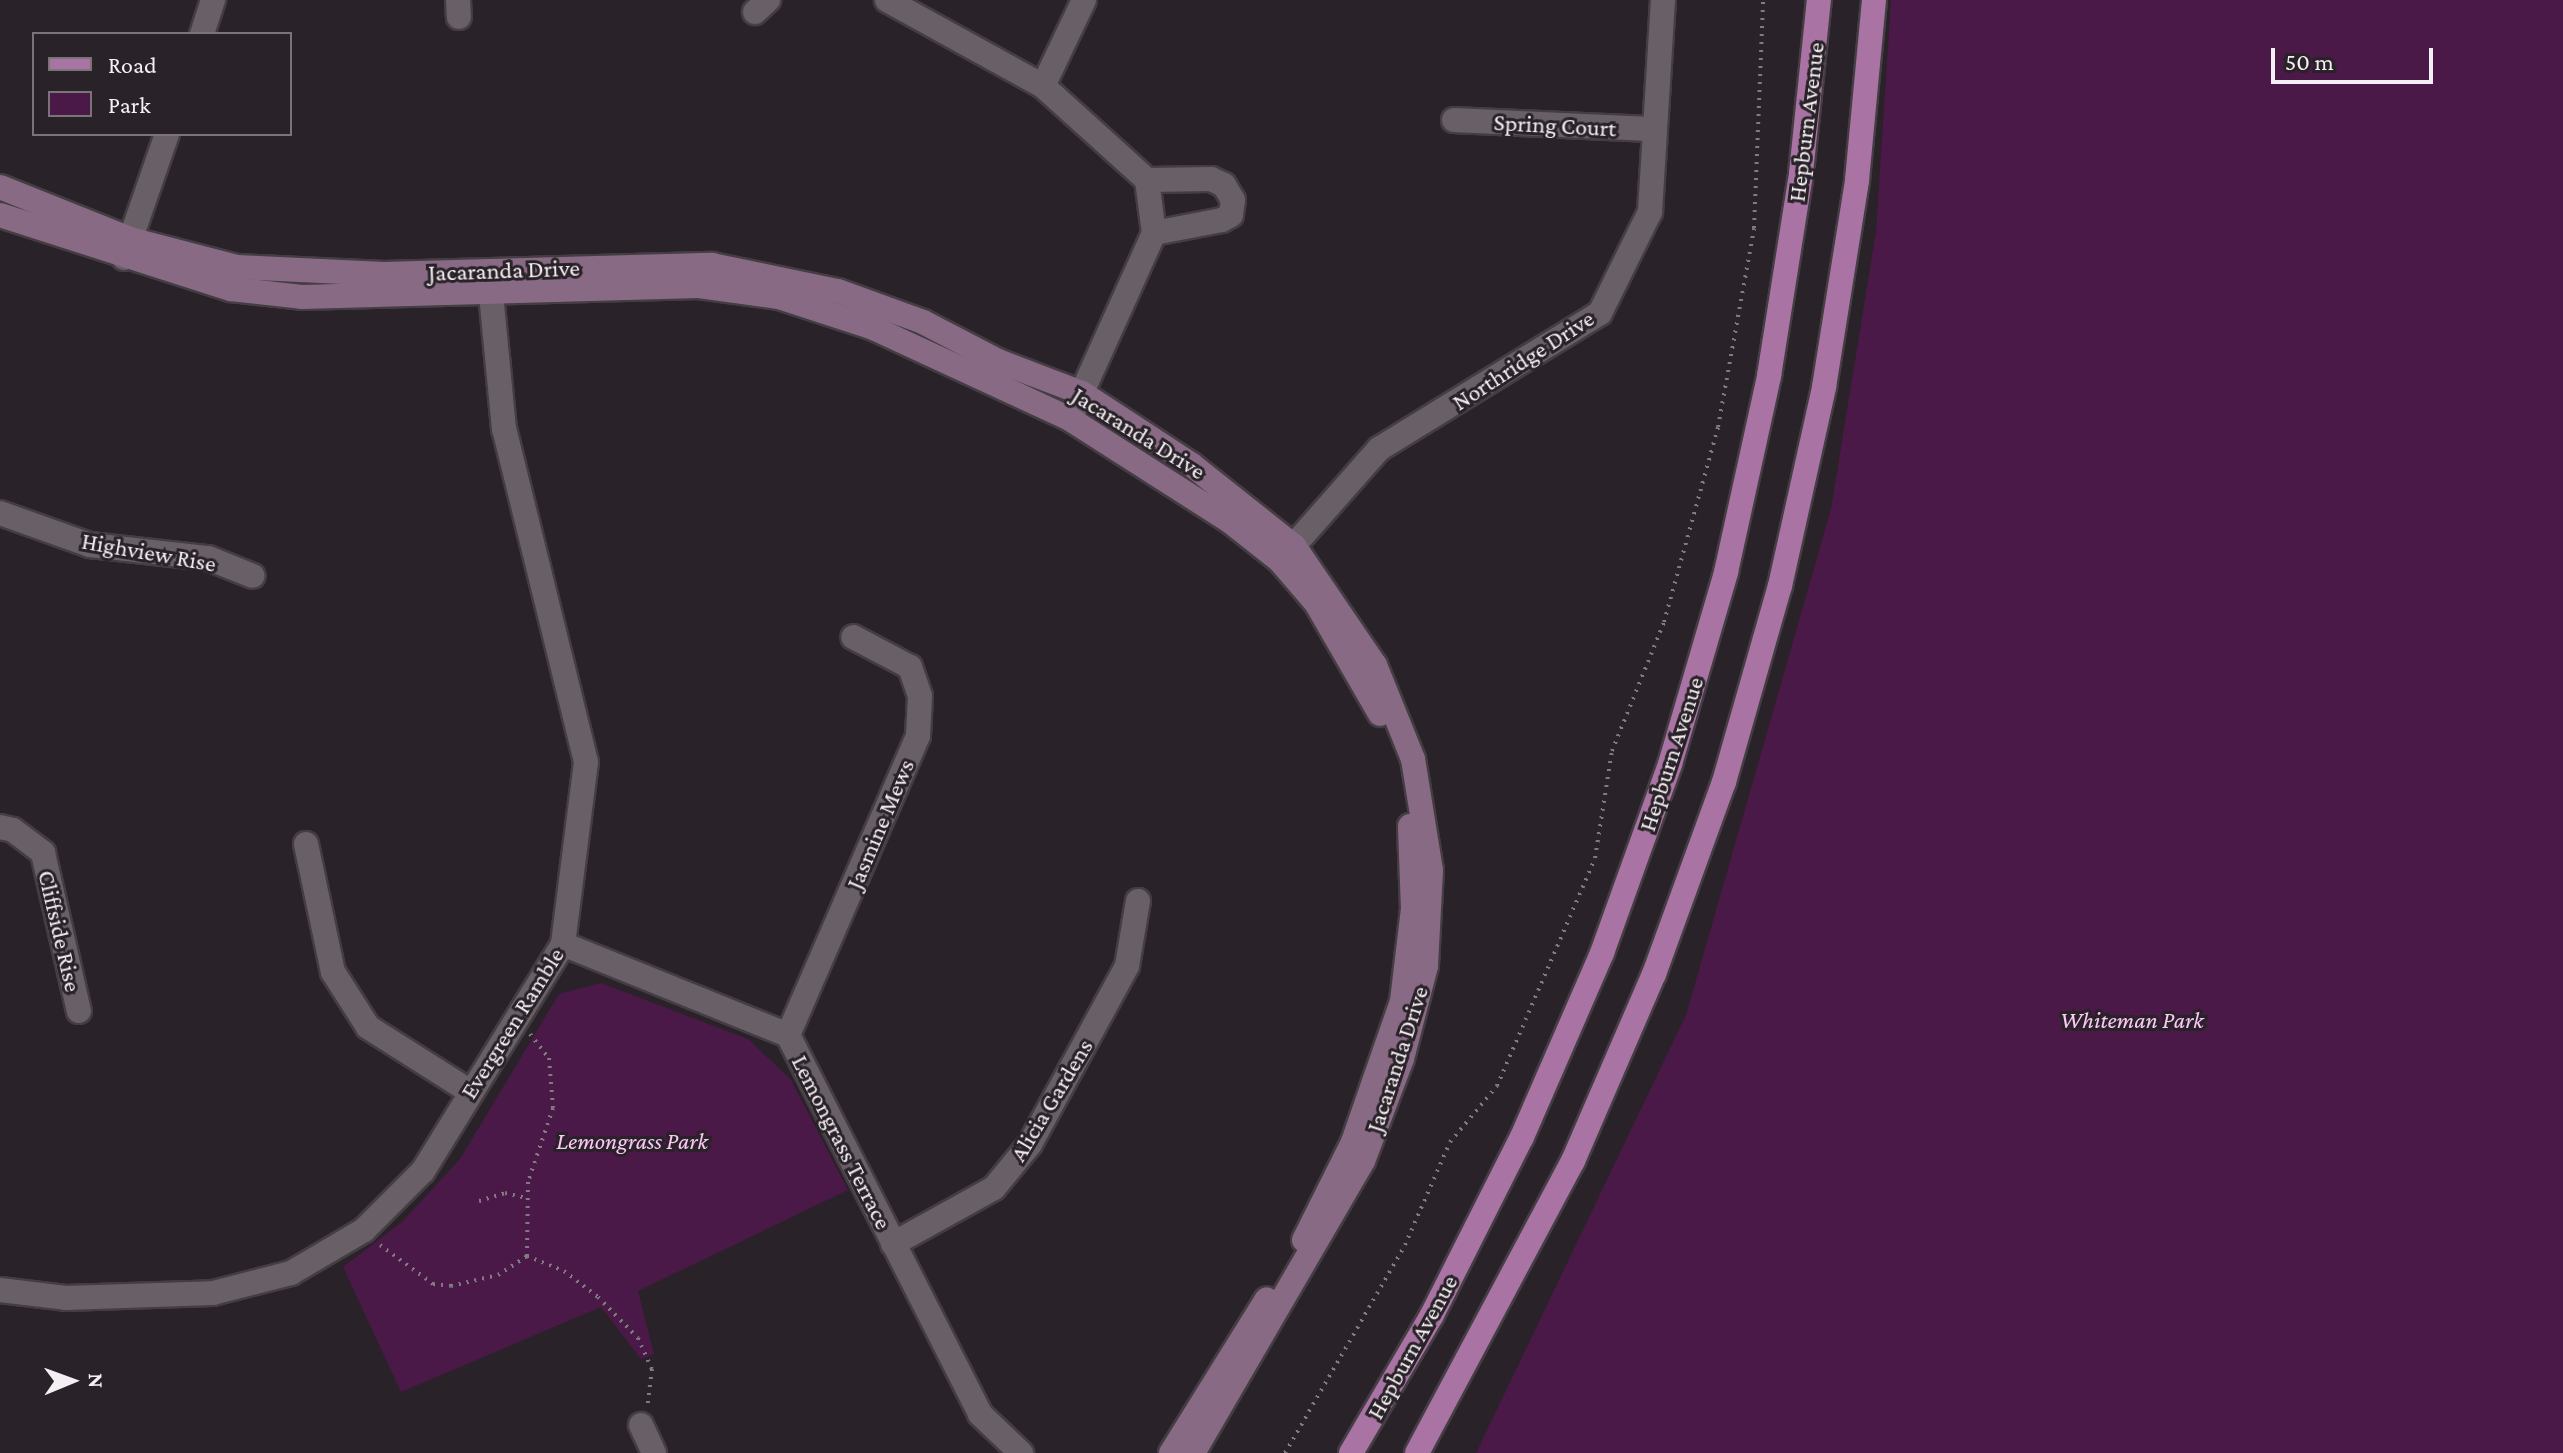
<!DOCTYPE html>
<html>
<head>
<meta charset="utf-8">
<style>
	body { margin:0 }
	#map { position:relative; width:2563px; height:1453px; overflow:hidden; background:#292228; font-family:"Crimson Pro",serif }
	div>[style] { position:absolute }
	.green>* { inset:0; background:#4a1947 }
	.path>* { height:4px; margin-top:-2px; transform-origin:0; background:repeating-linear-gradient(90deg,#817b80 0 2px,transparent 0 8px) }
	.roads { filter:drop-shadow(2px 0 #443d43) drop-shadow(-2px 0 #443d43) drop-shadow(0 2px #443d43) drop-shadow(0 -2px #443d43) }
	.street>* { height:24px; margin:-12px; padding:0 12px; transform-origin:12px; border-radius:12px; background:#696067 }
	.secondary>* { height:24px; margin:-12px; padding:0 12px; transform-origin:12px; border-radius:12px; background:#896a85 }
	.primary>* { height:24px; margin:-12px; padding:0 12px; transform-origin:12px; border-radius:12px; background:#a974a4 }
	span { translate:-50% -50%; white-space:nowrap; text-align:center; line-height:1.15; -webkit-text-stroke:6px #292228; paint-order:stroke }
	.street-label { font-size:24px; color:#f4eff3 }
	.park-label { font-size:24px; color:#fdc8f7; font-style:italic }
	.legend { position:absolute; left:32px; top:32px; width:260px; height:104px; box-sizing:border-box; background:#292228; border:2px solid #7a7479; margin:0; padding:10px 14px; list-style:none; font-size:24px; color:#f4eff3 }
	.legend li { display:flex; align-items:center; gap:16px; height:40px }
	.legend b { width:40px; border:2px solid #7a7479 }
	.north { position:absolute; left:32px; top:1341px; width:80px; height:80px; -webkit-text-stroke:6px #292228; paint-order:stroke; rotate:89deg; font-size:22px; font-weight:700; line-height:32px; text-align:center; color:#f4eff3 }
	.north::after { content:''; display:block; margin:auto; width:28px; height:36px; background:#f4eff3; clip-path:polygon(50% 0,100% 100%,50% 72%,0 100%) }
	.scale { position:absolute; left:2271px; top:48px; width:162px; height:36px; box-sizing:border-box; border:4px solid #f4eff3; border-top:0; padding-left:10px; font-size:24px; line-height:28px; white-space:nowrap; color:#f4eff3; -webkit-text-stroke:6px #292228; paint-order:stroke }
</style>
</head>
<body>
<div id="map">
	<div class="green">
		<div style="clip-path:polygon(1891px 0,2563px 0,2563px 1453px,1476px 1453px,1686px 1015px,1831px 509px,1876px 231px)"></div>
		<div style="clip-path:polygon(601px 983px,748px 1039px,791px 1080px,848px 1190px,638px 1291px,654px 1354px,641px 1359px,601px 1307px,401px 1392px,343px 1267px,403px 1221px,460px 1159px,559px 994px)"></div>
	</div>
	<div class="path">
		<div style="left:530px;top:1034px;width:31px;rotate:52deg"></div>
		<div style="left:549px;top:1058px;width:50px;rotate:85.4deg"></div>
		<div style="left:553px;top:1108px;width:78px;rotate:108.7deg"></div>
		<div style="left:528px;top:1182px;width:74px;rotate:90.8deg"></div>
		<div style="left:527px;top:1256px;width:40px;rotate:22deg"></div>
		<div style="left:564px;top:1271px;width:43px;rotate:37.4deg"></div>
		<div style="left:598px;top:1297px;width:57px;rotate:45.7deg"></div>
		<div style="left:638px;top:1338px;width:34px;rotate:66deg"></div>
		<div style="left:652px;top:1369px;width:35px;rotate:97deg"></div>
		<div style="left:479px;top:1201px;width:27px;rotate:-17deg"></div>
		<div style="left:505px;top:1193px;width:22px;rotate:13deg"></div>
		<div style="left:380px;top:1245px;width:66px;rotate:36.3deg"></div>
		<div style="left:433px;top:1284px;width:18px;rotate:6deg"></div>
		<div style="left:451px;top:1286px;width:48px;rotate:-13.2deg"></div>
		<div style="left:498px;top:1275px;width:35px;rotate:-33deg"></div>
		<div style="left:1285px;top:1453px;width:240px;rotate:-60deg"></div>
		<div style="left:1405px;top:1245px;width:112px;rotate:-66.4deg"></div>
		<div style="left:1450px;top:1142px;width:73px;rotate:-50deg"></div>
		<div style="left:1497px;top:1086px;width:248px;rotate:-66.7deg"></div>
		<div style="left:1595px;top:858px;width:108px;rotate:-81deg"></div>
		<div style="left:1612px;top:751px;width:139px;rotate:-68deg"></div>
		<div style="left:1664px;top:622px;width:202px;rotate:-74.5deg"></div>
		<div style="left:1718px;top:427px;width:202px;rotate:-79.7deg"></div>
		<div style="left:1754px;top:228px;width:228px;rotate:-87.7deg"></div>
	</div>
	<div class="roads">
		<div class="street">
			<div style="left:458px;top:0;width:17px;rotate:87deg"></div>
			<div style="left:887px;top:0;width:178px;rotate:28.9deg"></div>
			<div style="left:1043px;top:86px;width:140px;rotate:42.1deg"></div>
			<div style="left:1147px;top:180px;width:53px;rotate:82.5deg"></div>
			<div style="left:1154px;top:233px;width:204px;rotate:114.3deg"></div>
			<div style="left:755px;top:12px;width:18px;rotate:-43deg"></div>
			<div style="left:202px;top:34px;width:36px;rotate:-72deg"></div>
			<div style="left:1043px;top:86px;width:95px;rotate:-64.5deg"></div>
			<div style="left:1454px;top:120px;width:201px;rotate:2.6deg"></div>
			<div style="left:1147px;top:180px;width:64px;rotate:-0.9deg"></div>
			<div style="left:1211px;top:179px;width:14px;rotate:25deg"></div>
			<div style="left:1224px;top:185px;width:17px;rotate:59deg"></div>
			<div style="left:1233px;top:200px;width:15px;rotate:98deg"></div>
			<div style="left:1231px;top:215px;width:10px;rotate:151deg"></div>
			<div style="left:1222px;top:220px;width:69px;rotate:169.2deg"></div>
			<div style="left:124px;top:258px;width:131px;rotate:-70.9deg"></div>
			<div style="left:0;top:513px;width:96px;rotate:19.6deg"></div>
			<div style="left:90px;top:545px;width:119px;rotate:6.3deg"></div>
			<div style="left:208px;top:558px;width:48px;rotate:21.8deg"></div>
			<div style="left:1282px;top:559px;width:147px;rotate:-48.6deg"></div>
			<div style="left:1379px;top:449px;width:259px;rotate:-31.6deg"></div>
			<div style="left:1600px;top:313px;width:113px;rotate:-63.7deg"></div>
			<div style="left:1650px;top:212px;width:212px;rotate:-86.5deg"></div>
			<div style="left:0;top:827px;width:13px;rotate:13deg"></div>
			<div style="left:13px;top:830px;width:38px;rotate:37deg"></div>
			<div style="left:43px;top:853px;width:162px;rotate:77.2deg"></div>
			<div style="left:306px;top:844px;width:131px;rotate:78.1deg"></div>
			<div style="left:333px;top:972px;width:65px;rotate:57.5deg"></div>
			<div style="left:368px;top:1027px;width:120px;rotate:32.4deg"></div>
			<div style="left:563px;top:944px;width:243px;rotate:22deg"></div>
			<div style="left:788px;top:1035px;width:425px;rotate:63.1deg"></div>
			<div style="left:980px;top:1414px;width:57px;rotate:43.6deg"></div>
			<div style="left:788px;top:1035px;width:326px;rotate:-66.5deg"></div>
			<div style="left:918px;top:736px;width:40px;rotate:-87.1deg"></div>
			<div style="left:920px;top:696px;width:31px;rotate:-109deg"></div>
			<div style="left:910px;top:667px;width:64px;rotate:-152.2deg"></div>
			<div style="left:893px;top:1244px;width:115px;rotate:-29deg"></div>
			<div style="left:994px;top:1188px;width:57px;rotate:-50.7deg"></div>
			<div style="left:1030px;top:1144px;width:203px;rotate:-61.4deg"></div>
			<div style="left:1127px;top:966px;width:66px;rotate:-80.4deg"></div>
			<div style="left:0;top:1290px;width:66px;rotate:6.9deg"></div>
			<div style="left:66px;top:1298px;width:147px;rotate:-1.9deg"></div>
			<div style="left:213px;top:1293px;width:81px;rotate:-14.4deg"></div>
			<div style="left:291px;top:1273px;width:85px;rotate:-30.5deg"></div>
			<div style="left:364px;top:1230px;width:83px;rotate:-45deg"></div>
			<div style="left:423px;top:1171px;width:267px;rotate:-58.3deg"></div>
			<div style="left:563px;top:944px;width:183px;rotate:-82.8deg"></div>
			<div style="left:586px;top:762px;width:343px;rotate:-103.8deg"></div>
			<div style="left:504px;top:429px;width:158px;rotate:-95.5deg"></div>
			<div style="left:641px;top:1425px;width:31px;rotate:65deg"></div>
		</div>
		<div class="secondary">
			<div style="left:0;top:187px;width:140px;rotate:21.8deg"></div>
			<div style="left:130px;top:239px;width:111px;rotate:14.7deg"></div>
			<div style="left:237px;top:267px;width:147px;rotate:2.7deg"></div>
			<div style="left:384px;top:274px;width:328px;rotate:-1.6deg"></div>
			<div style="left:712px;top:265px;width:129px;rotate:11.7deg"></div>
			<div style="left:838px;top:291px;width:90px;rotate:20deg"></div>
			<div style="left:923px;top:322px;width:85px;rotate:27.5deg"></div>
			<div style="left:998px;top:361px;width:90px;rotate:20.9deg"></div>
			<div style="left:1082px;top:393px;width:131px;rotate:33.2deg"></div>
			<div style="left:1192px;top:465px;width:130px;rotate:38.5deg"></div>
			<div style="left:1294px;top:546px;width:144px;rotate:55.8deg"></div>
			<div style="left:1375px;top:665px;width:101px;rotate:68deg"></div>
			<div style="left:1413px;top:759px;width:112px;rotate:80.8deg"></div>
			<div style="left:1431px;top:870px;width:96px;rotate:93deg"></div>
			<div style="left:1426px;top:966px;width:96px;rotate:104.5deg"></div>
			<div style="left:1402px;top:1059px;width:109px;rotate:110.9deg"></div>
			<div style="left:1363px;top:1161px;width:338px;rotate:120.2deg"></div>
			<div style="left:0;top:215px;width:243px;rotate:17.8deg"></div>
			<div style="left:231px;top:289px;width:71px;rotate:6.4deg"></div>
			<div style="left:302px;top:297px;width:397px;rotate:-1.6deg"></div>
			<div style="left:699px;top:286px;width:81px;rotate:7.8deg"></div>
			<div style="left:779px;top:297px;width:97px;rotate:18.1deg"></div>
			<div style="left:871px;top:327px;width:219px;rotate:24.8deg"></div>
			<div style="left:1070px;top:419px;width:191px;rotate:32.6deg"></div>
			<div style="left:1231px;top:522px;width:63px;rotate:38.5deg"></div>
			<div style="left:1280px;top:561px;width:55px;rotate:49.4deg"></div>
			<div style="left:1316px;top:603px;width:128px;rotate:60deg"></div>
			<div style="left:1304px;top:1240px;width:110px;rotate:-63.4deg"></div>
			<div style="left:1353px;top:1142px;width:149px;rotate:-70.8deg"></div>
			<div style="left:1402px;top:1001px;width:93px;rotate:-83.2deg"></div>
			<div style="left:1413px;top:909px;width:83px;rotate:-92.1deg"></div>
			<div style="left:1171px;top:1453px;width:181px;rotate:-58.1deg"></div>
		</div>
		<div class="primary">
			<div style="left:1351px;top:1453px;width:160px;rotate:-59.6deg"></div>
			<div style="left:1432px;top:1315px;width:199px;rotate:-63.2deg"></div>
			<div style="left:1522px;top:1137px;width:201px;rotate:-66.5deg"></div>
			<div style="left:1602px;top:953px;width:201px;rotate:-70.2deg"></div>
			<div style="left:1670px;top:764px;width:200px;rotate:-73.7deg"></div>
			<div style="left:1726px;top:572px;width:201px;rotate:-77.6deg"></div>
			<div style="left:1769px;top:376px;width:206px;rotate:-81deg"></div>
			<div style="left:1801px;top:173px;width:174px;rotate:-84.1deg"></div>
			<div style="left:1417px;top:1453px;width:331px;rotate:-61.9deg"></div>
			<div style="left:1573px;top:1161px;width:204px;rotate:-66.6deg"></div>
			<div style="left:1654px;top:974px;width:204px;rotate:-70deg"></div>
			<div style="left:1724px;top:782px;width:204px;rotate:-74.1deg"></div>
			<div style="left:1780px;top:586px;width:204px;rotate:-77.5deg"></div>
			<div style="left:1824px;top:387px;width:210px;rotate:-80.9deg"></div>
			<div style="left:1857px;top:180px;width:181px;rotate:-84.6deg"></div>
		</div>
	</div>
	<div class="street-label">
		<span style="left:1806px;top:122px;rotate:-83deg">Hepburn Avenue</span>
		<span style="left:1555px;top:125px;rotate:3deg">Spring Court</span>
		<span style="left:504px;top:270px;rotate:-2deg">Jacaranda Drive</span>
		<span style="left:1523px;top:360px;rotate:-33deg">Northridge Drive</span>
		<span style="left:1139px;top:433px;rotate:32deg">Jacaranda Drive</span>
		<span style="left:149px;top:552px;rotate:10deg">Highview Rise</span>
		<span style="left:1671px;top:754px;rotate:-72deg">Hepburn Avenue</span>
		<span style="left:880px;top:824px;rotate:-67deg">Jasmine Mews</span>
		<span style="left:60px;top:931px;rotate:77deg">Cliffside Rise</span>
		<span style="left:512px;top:1023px;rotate:-58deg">Evergreen Ramble</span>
		<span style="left:1397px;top:1059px;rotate:-72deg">Jacaranda Drive</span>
		<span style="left:1051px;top:1100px;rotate:-59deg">Alicia Gardens</span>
		<span style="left:842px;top:1142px;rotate:63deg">Lemongrass Terrace</span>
		<span style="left:1412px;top:1347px;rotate:-61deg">Hepburn Avenue</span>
	</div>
	<div class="park-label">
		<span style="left:2132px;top:1020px">Whiteman Park</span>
		<span style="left:632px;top:1141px">Lemongrass Park</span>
	</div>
	<ul class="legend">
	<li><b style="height:10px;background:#a974a4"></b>Road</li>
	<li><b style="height:22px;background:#4a1947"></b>Park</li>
	</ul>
	<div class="north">N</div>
	<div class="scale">50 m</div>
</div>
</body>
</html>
